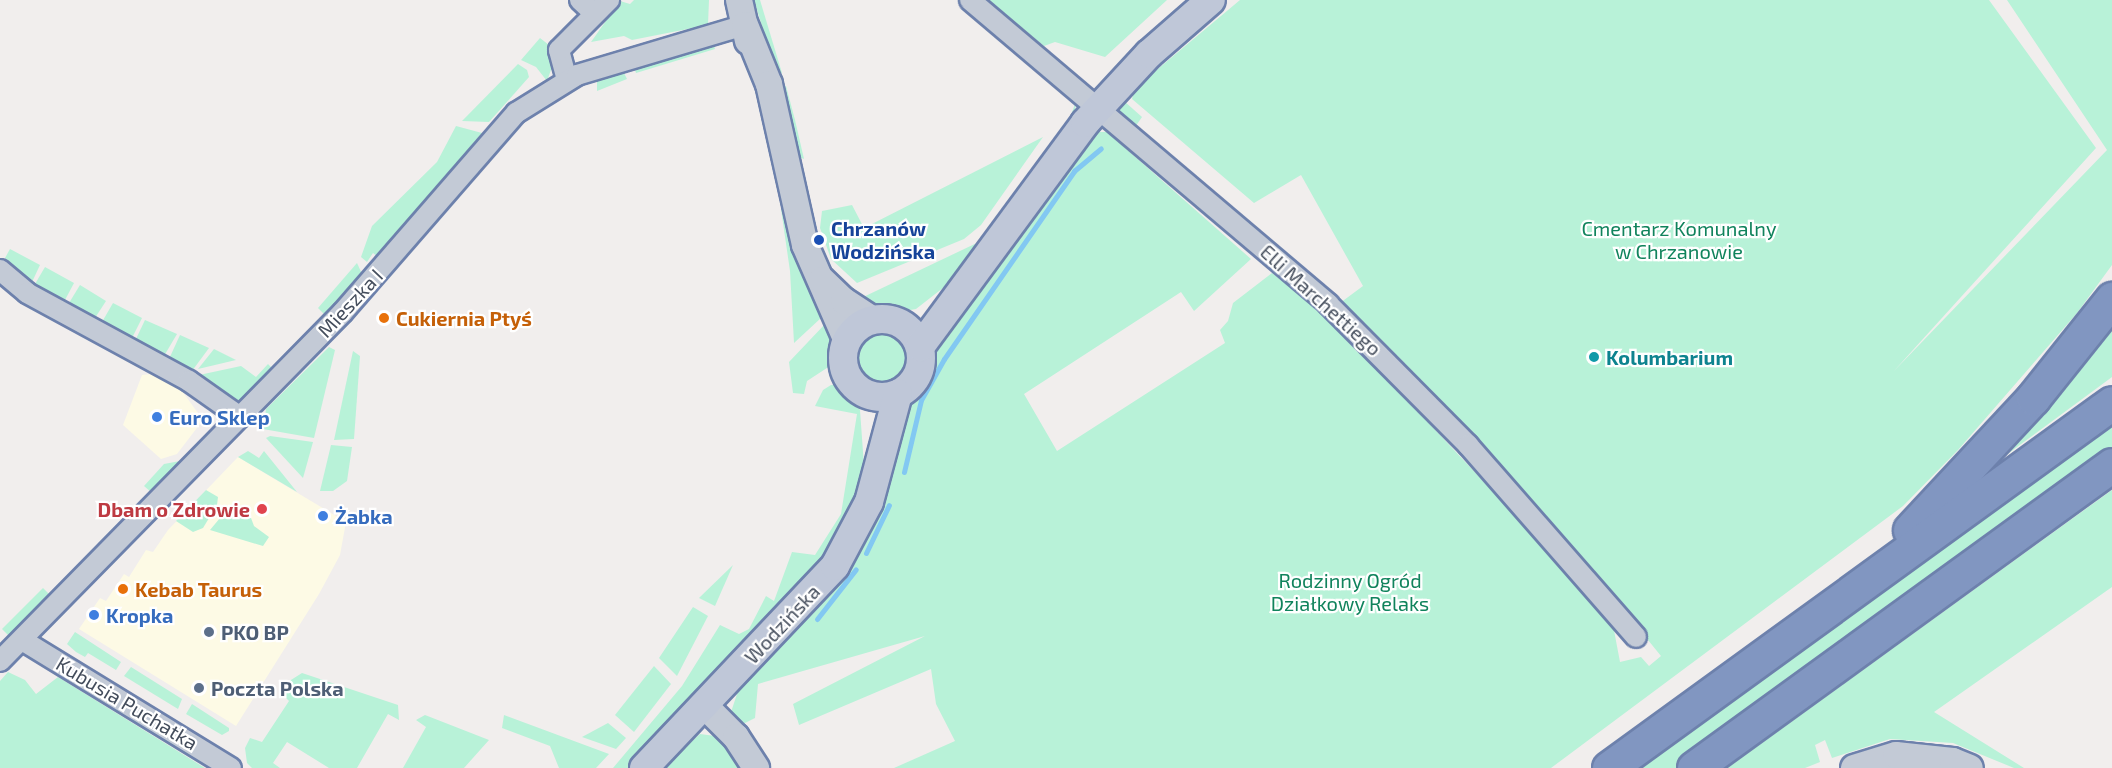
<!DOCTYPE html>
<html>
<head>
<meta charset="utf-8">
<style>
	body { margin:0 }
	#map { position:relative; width:2112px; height:768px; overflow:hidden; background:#f1eeed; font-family:"Exo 2",sans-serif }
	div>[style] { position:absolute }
	.commercial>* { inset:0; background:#fdfae5 }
	.green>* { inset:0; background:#b8f2d8 }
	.round { border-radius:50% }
	.stream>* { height:5px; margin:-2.5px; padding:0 2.5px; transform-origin:2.5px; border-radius:2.5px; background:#82c8f2 }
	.roads { filter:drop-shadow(2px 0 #6d81ac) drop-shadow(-2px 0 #6d81ac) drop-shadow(0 2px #6d81ac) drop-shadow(0 -2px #6d81ac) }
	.minor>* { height:20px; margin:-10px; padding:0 10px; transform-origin:10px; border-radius:10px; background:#c3cad6 }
	.tertiary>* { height:26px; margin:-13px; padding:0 13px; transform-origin:13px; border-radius:13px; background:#c3cad6 }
	.secondary>* { height:28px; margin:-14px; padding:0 14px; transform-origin:14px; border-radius:14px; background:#bfc7d8 }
	.secondary>.ring { margin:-14px; padding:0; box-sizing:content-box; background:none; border:28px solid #bfc7d8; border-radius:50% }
	.motorway>* { height:33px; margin:-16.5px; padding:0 16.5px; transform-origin:16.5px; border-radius:16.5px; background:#8196c1 }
	.dots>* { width:16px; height:16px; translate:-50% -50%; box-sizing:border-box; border:3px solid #fff; border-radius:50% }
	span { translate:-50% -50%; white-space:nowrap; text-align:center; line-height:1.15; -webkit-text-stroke:4.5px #fff; paint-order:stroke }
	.transit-label { font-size:20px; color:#164399; font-weight:700 }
	.left { translate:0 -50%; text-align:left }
	.park-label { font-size:20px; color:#10835c }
	.street-label { font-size:20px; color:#444d5c }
	.food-label { font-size:20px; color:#c56008; font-weight:700 }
	.culture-label { font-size:20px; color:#0d838f; font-weight:700 }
	.shop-label { font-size:20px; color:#366cbe; font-weight:700 }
	.health-label { font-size:20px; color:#be3a42; font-weight:700 }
	.right { translate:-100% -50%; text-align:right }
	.service-label { font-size:20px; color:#4e5e75; font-weight:700 }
</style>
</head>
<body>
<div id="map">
	<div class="commercial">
		<div style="clip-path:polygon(152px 374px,182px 391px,203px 420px,177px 454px,161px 459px,123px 425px,142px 375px)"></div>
		<div style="clip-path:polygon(238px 457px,346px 522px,340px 555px,319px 594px,236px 726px,79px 629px,100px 598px,106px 601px,124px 574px,129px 577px,146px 550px,153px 552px,168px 530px)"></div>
	</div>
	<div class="green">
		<div style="clip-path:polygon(634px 0,709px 0,708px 25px,632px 40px,624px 36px,591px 42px,620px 1px,630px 4px)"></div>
		<div style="clip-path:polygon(754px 0,760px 0,782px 73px,777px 74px)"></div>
		<div style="clip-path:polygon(987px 0,1167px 0,1105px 57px,1055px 42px,1044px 46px)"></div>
		<div style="clip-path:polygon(1240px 0,1989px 0,2096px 148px,1893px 372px,2107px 150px,2007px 0,2112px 0,2112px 265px,2077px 313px,1958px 450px,1903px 506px,1551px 768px,894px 768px,955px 741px,936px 704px,931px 669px,799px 725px,793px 704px,925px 636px,758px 684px,755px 718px,739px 726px,731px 712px,739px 688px,802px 624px,837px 582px,902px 406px,925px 379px,931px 349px,1086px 137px,1097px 132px,1107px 132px,1251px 259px,1194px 311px,1181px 292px,1024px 394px,1057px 451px,1225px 343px,1220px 330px,1228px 321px,1233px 303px,1272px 273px,1316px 307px,1380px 371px,1590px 595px,1613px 625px,1620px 662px,1641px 657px,1649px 666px,1661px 656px,1591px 570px,1340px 303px,1363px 286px,1301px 175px,1254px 203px,1132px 99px,1134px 91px,1147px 78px)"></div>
		<div style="clip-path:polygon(540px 38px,549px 45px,552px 67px,547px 81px,536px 67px,521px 60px)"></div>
		<div style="clip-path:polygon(713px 42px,715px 49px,636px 73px,634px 67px)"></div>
		<div style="clip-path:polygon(518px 64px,527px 70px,529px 77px,489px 122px,462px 121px)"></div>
		<div style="clip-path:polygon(623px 71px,627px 79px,597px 91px,597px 78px)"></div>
		<div style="clip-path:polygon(786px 86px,795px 120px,804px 159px,794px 155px,778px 88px)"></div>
		<div style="clip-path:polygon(1076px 101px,1074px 121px,999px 226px,957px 277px,916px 309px,898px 312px,866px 307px,857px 300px,981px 241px,1070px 118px)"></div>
		<div style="clip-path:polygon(1124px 101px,1142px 117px,1133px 130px,1118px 112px,1117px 106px)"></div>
		<div style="clip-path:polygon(456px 126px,482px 133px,378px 257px,373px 253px,367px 262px,361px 257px,372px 226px,437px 162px)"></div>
		<div style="clip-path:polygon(1043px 137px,981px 225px,964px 239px,857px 283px,831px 259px,820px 228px,822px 211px,852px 205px,864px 228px)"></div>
		<div style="clip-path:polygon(781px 209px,787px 211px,798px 261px,822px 308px,821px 318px,794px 343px,790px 271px)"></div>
		<div style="clip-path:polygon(10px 249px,40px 265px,32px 282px,5px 258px)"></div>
		<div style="clip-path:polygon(357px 263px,362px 274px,325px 315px,318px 308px)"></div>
		<div style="clip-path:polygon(45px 267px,74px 283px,65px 300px,35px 284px)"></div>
		<div style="clip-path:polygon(80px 285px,106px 301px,95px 318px,69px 303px)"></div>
		<div style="clip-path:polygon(113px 303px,142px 318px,132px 338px,102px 322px)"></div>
		<div style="clip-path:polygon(145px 320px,177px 334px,164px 356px,135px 341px)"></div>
		<div style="clip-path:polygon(2112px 321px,2112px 377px,1982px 473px)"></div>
		<div style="clip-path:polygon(826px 323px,833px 332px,833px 364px,807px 381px,804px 394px,793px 393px,789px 362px)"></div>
		<div class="round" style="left:857px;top:331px;width:52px;height:52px"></div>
		<div style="clip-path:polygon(180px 335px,209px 348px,192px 371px,169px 359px)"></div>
		<div style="clip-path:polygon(329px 347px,335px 350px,314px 438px,263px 429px,266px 409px)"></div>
		<div style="clip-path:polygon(214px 349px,236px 360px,198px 369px)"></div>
		<div style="clip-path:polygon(353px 351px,360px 356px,354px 439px,334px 440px)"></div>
		<div style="clip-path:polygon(268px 364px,273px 369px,240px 402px,199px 375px,241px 366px,256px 377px)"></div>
		<div style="clip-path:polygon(831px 385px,840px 385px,860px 410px,864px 466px,856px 502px,815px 574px,630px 768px,613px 768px,682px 686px,720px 625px,739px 634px,749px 629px,766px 596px,774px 601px,792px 552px,815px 555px,841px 514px,857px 414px,815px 406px,823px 390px)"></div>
		<div style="clip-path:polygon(2112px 417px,2112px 455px,1681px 768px,1630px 768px)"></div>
		<div style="clip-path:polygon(270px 436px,313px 442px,303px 478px,266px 438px)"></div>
		<div style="clip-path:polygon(331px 445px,352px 447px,347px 481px,333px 491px,320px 491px)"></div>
		<div style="clip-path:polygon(248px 451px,259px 458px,264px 451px,297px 492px,238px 457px)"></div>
		<div style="clip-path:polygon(180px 461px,151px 492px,144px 486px,164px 464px)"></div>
		<div style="clip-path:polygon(206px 490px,218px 497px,217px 505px,203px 528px,193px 532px,176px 521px)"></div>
		<div style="clip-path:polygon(2112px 490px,2112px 587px,1934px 712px,2024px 768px,2014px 768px,1953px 743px,1890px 739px,1832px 758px,1825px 740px,1815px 745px,1820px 762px,1805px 768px,1727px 768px)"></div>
		<div style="clip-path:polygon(230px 506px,251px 518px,254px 526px,269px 537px,263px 546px,210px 530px)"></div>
		<div style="clip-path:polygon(733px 565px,715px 606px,699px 598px)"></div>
		<div style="clip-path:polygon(43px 588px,51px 596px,10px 637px,2px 629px)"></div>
		<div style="clip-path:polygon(693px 607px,708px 616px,677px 676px,659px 658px)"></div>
		<div style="clip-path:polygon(75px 632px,121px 662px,116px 670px,88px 653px,85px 657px,76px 652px,67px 644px)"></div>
		<div style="clip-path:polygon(654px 666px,671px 684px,634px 732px,615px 715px)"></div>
		<div style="clip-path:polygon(131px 667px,182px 699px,178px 709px,124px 676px)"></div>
		<div style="clip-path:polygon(8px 672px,25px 680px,36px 694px,58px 677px,205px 768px,0 768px,0 681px)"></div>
		<div style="clip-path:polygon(302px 673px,398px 705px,399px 720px,388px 714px,357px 768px,329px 768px,287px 742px,273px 763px,280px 768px,252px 768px,247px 763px,245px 748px,250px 738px,262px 742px,289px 701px,281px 693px,283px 685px)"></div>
		<div style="clip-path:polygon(192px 704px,229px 728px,229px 731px,222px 735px,186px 714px)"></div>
		<div style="clip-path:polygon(425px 715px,489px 740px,464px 768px,403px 768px,426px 727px,416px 720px)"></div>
		<div style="clip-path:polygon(504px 715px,609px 754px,596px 768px,559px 768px,550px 746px,502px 728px)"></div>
		<div style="clip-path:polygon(608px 723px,626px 738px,616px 749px,582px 737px)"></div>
		<div style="clip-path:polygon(700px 734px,715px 736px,731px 746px,741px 768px,662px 768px)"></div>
	</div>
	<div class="stream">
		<div style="left:904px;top:472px;width:74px;rotate:-76.7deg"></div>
		<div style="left:921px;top:400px;width:47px;rotate:-60.7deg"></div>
		<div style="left:944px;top:359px;width:229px;rotate:-55.3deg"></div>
		<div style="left:1074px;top:171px;width:35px;rotate:-40deg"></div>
		<div style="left:866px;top:553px;width:53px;rotate:-64.4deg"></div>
		<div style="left:817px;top:619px;width:63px;rotate:-52deg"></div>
	</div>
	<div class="roads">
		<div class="minor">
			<div style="left:580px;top:0;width:19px;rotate:43deg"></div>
			<div style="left:970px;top:0;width:470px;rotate:40.3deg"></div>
			<div style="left:1328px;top:304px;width:199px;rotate:45.2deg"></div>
			<div style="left:1468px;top:445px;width:255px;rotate:48.8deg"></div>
			<div style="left:567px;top:80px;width:31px;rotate:-105deg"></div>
			<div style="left:559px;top:50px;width:71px;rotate:-45deg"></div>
			<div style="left:0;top:270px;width:35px;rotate:40deg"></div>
			<div style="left:27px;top:293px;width:184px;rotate:28.5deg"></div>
			<div style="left:189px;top:381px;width:62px;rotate:35.2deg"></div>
			<div style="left:22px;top:640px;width:245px;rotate:31.5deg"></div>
			<div style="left:0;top:661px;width:489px;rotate:-45.5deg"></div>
			<div style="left:343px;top:312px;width:264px;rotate:-49deg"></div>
			<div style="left:516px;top:113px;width:72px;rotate:-31.9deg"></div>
			<div style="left:577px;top:75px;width:175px;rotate:-16.6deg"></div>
		</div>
		<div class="tertiary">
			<div style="left:739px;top:0;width:42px;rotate:77.6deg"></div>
			<div style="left:745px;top:25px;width:64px;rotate:67.9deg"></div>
			<div style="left:769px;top:84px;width:165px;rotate:77.4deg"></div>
			<div style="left:805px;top:245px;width:105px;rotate:66.4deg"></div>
			<div style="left:822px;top:280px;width:30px;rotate:44deg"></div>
			<div style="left:844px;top:301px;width:35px;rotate:33deg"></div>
			<div style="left:704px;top:705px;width:45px;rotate:45deg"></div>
			<div style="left:736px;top:737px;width:37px;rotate:57deg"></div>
			<div style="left:1854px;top:768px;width:44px;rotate:-17.2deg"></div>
			<div style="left:1896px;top:755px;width:57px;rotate:6deg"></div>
			<div style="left:1953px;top:761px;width:18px;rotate:22deg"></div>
		</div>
		<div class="secondary">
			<div class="ring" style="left:843px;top:319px;width:50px;height:50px"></div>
			<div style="left:920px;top:347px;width:278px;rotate:-53.6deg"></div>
			<div style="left:1085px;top:123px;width:94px;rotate:-47.2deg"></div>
			<div style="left:1149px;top:54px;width:82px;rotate:-41.1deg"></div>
			<div style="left:644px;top:768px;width:278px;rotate:-46.6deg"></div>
			<div style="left:835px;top:566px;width:72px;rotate:-62deg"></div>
			<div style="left:869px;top:502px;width:112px;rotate:-75deg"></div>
		</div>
		<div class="motorway">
			<div style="left:1910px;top:530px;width:180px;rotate:-47deg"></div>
			<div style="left:2033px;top:398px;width:127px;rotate:-51.4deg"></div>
			<div style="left:1609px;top:768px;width:621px;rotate:-35.97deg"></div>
			<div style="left:1694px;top:768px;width:516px;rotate:-35.94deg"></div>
		</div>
	</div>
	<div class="dots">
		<div style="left:819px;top:240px;background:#1a4fb4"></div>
		<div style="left:384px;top:318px;background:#e8710a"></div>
		<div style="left:1594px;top:357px;background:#0f9aa8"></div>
		<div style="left:157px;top:417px;background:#3f7fe0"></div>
		<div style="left:262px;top:509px;background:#e0444e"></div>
		<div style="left:323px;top:516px;background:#3f7fe0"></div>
		<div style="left:123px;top:589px;background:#e8710a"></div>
		<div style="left:94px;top:615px;background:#3f7fe0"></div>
		<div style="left:209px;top:632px;background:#5c6f8a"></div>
		<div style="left:199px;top:688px;background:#5c6f8a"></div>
	</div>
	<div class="transit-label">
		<span class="left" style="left:831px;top:240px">Chrzanów<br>Wodzińska</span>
	</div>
	<div class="park-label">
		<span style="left:1679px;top:240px">Cmentarz Komunalny<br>w Chrzanowie</span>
		<span style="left:1350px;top:592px">Rodzinny Ogród<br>Działkowy Relaks</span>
	</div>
	<div class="street-label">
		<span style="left:1321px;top:300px;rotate:42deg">Elli Marchettiego</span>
		<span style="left:350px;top:303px;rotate:-47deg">Mieszka I</span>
		<span style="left:782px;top:624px;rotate:-47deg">Wodzińska</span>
		<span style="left:127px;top:703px;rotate:31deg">Kubusia Puchatka</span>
	</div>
	<div class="food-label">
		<span class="left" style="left:396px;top:318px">Cukiernia Ptyś</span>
		<span class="left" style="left:135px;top:589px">Kebab Taurus</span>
	</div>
	<div class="culture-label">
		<span class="left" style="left:1606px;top:357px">Kolumbarium</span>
	</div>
	<div class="shop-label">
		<span class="left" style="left:169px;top:417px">Euro Sklep</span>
		<span class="left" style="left:335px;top:516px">Żabka</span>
		<span class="left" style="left:106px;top:615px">Kropka</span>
	</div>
	<div class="health-label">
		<span class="right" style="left:250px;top:509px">Dbam o Zdrowie</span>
	</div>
	<div class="service-label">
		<span class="left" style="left:221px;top:632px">PKO BP</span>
		<span class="left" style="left:211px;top:688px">Poczta Polska</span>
	</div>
</div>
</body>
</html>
